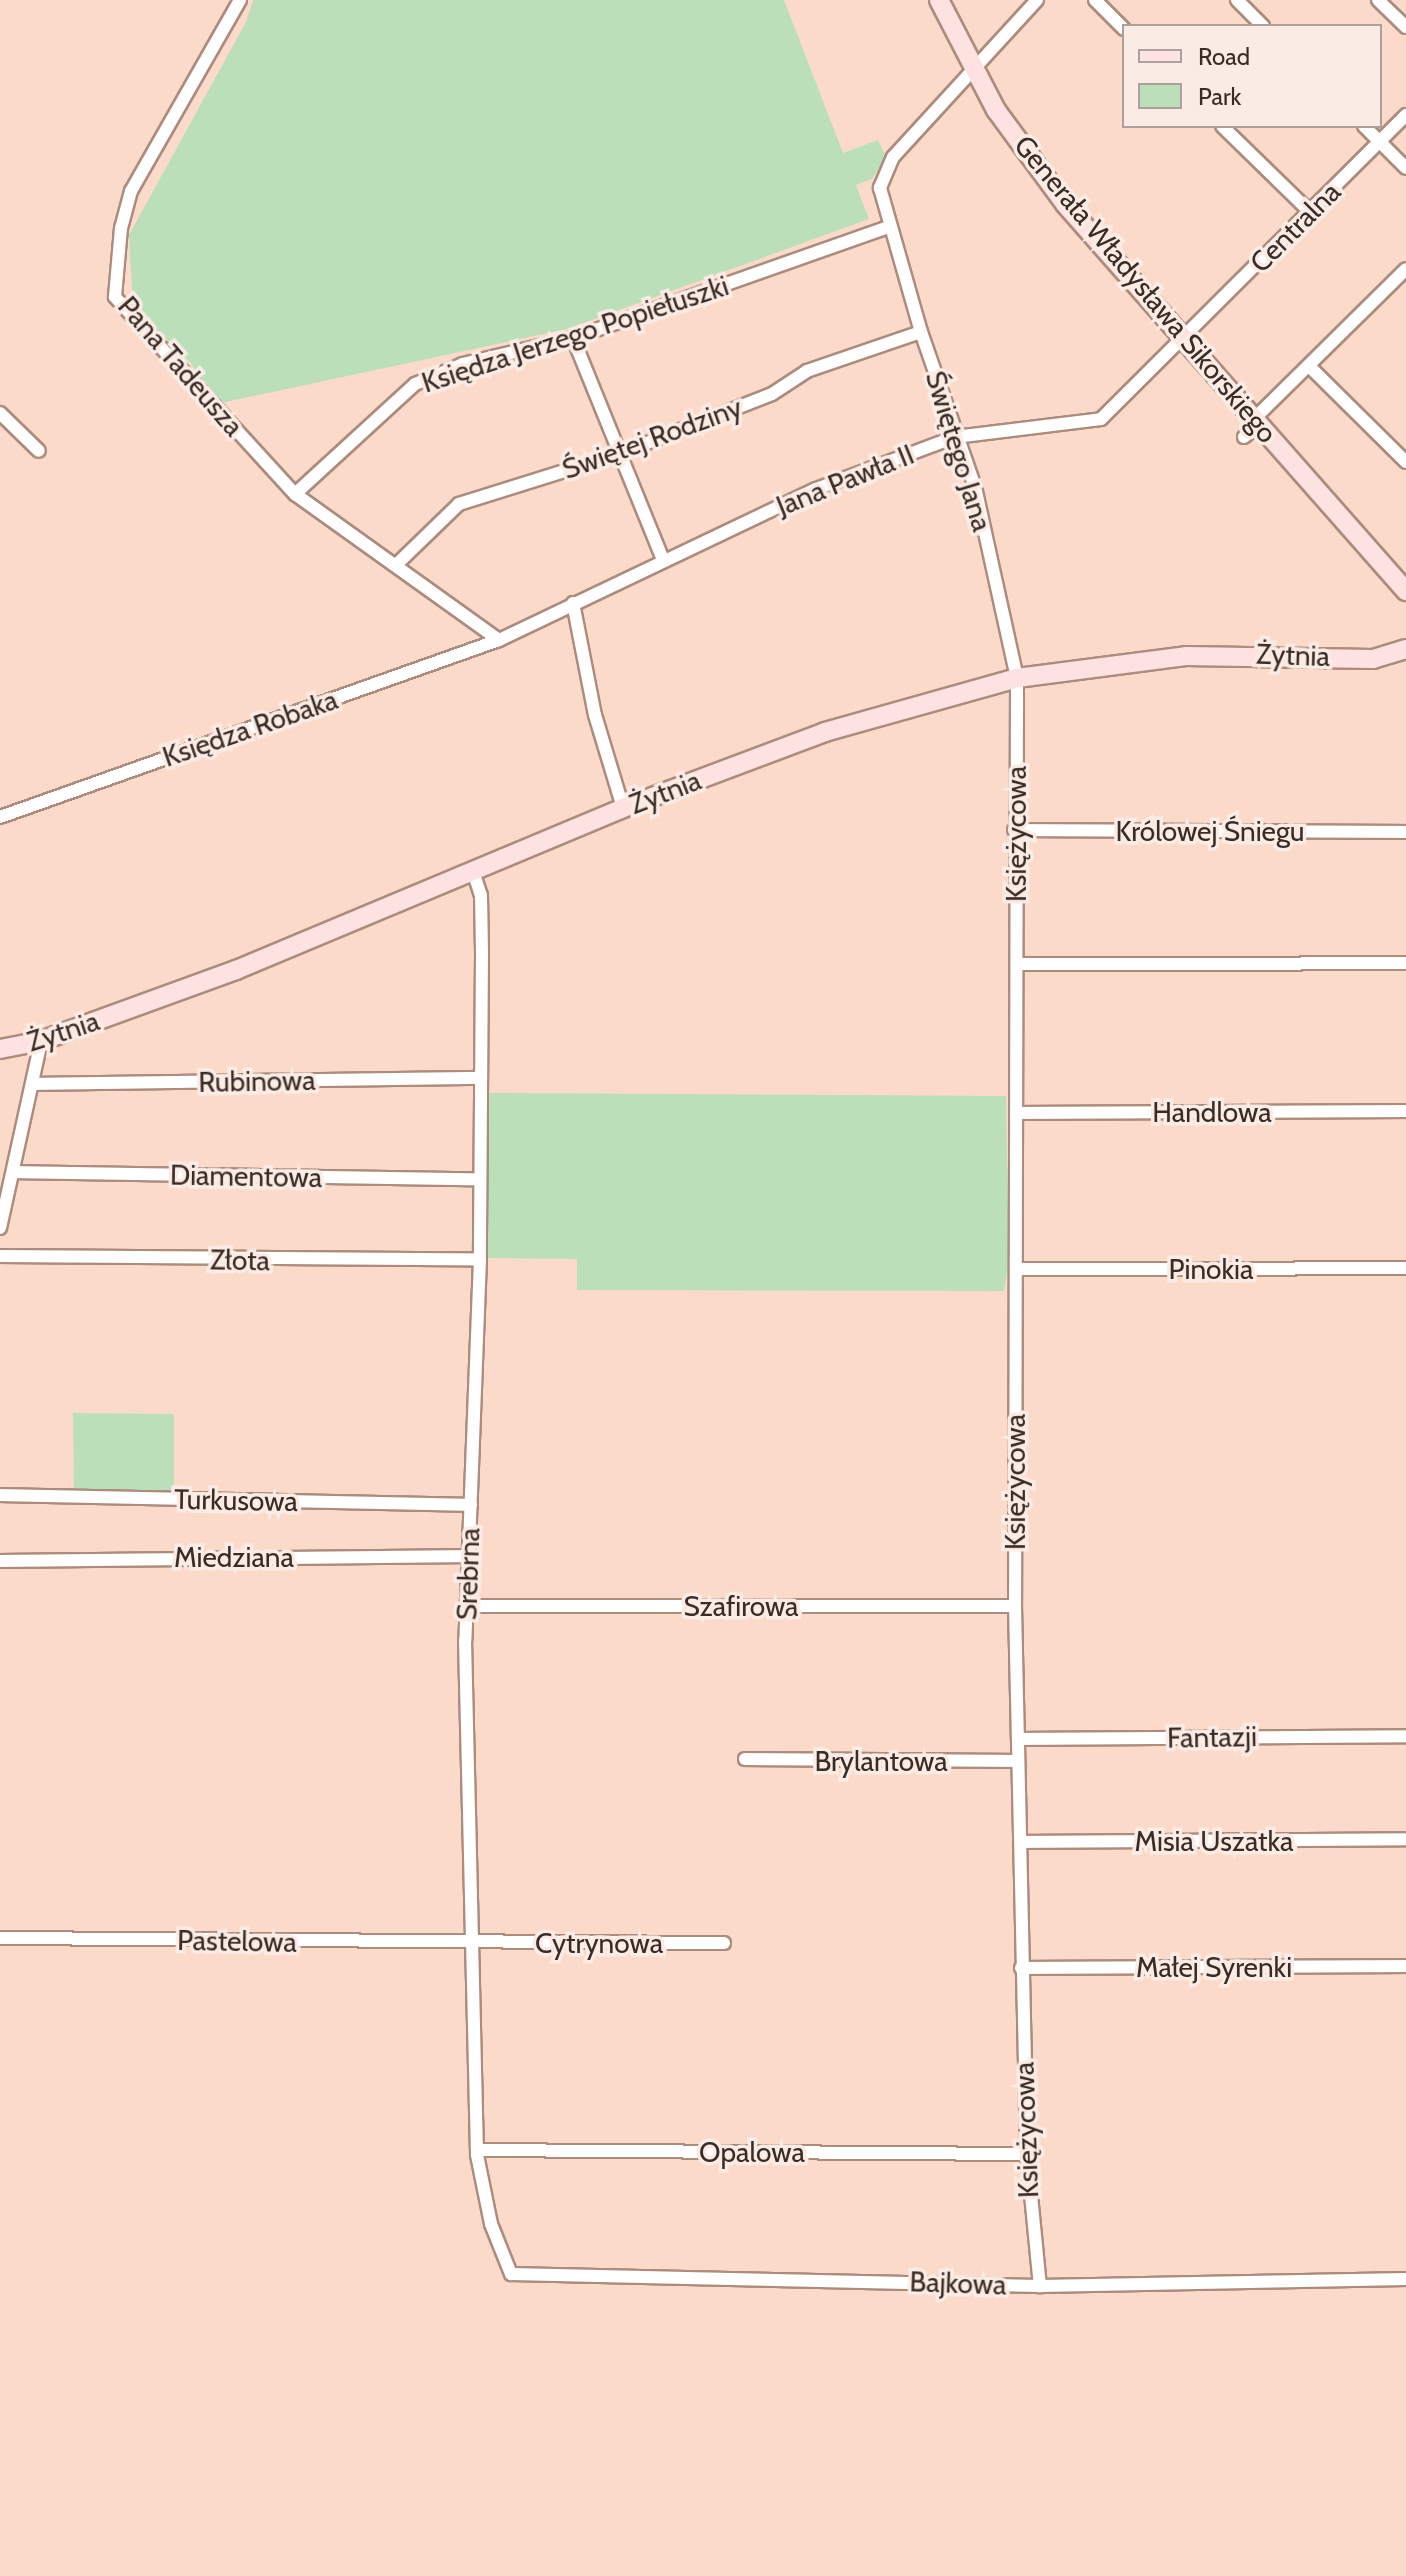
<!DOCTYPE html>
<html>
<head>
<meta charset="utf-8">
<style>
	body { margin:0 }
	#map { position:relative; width:1406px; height:2576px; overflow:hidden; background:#fcdaca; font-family:Cabin,sans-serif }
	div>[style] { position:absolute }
	.green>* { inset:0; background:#bbe0b9 }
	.roads { filter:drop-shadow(2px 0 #ab8c7d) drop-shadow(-2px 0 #ab8c7d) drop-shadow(0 2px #ab8c7d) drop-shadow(0 -2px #ab8c7d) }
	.street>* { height:12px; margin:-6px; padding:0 6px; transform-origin:6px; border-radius:6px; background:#fff }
	.secondary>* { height:18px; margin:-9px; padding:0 9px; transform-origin:9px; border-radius:9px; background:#fde2e1 }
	span { translate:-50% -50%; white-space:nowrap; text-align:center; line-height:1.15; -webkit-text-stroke:7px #faece5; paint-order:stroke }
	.street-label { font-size:28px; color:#392c26 }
	.legend { position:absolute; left:1122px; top:24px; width:260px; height:104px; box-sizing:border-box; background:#faece5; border:2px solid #ad9f99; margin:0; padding:10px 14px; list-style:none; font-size:24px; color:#392c26 }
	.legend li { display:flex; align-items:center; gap:16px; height:40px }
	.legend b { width:40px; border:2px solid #ad9f99 }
</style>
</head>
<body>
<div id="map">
	<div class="green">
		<div style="clip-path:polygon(253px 0,784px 0,843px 153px,878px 140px,886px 157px,872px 179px,856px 185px,869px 219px,567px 329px,216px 404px,191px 363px,141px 314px,132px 289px,129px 235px,246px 22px)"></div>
		<div style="clip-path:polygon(489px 1093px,1006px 1096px,1009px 1260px,1004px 1291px,577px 1290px,577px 1259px,488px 1258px)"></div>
		<div style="clip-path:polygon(73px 1413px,174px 1414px,174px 1495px,74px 1493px)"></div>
	</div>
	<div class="roads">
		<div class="street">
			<div style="left:240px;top:0;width:220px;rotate:119.7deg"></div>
			<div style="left:131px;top:191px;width:38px;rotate:105deg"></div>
			<div style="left:121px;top:228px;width:69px;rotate:95deg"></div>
			<div style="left:115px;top:297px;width:267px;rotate:47.6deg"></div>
			<div style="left:295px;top:494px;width:251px;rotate:35.6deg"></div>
			<div style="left:1037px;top:0;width:213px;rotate:132.5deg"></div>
			<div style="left:893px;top:157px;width:34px;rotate:113deg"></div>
			<div style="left:880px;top:188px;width:150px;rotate:74.1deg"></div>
			<div style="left:921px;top:332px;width:164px;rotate:70.8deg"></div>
			<div style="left:975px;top:487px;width:196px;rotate:77.6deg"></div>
			<div style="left:1017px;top:678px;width:928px;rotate:90.12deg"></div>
			<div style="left:1015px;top:1606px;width:548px;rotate:88.75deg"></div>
			<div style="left:1027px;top:2154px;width:133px;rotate:84.4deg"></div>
			<div style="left:1095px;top:0;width:41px;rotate:45deg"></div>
			<div style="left:1237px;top:0;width:37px;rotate:45deg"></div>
			<div style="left:1378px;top:0;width:39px;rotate:44deg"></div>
			<div style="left:1222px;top:126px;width:123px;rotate:44.3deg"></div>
			<div style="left:1364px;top:126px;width:59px;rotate:45deg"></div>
			<div style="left:573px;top:338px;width:240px;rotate:67.9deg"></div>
			<div style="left:1310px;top:367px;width:135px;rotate:44.7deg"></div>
			<div style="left:0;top:413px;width:54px;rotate:44.3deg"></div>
			<div style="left:1255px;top:418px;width:212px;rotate:-44.6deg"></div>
			<div style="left:1244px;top:437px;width:21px;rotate:-41deg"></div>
			<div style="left:295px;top:494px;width:163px;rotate:-42.5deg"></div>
			<div style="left:415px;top:384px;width:52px;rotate:-22.6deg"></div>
			<div style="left:463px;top:364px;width:113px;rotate:-13.3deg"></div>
			<div style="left:573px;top:338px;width:334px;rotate:-19.4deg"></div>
			<div style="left:396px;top:565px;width:88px;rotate:-44.1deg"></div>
			<div style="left:459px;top:504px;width:168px;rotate:-17.4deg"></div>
			<div style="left:619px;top:454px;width:164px;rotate:-21.4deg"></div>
			<div style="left:772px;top:394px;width:42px;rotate:-33.3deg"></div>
			<div style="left:807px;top:371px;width:120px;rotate:-18.9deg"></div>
			<div style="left:573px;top:603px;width:114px;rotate:78.9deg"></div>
			<div style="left:595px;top:715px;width:97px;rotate:73.2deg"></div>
			<div style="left:0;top:817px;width:529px;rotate:-19.53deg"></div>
			<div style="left:499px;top:640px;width:351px;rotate:-25.5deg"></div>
			<div style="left:816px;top:489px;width:148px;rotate:-20.5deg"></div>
			<div style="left:955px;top:437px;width:147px;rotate:-7deg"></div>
			<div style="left:1101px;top:419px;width:431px;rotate:-44.9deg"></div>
			<div style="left:1014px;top:830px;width:392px;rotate:0.3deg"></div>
			<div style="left:473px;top:871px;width:25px;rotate:72deg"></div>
			<div style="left:481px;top:895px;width:58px;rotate:89deg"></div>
			<div style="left:482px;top:953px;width:306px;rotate:90.4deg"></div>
			<div style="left:480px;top:1259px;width:382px;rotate:92.2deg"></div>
			<div style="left:465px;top:1641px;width:514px;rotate:88.66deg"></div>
			<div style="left:477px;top:2155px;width:70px;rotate:78.5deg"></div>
			<div style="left:491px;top:2224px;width:54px;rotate:68.2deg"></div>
			<div style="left:511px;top:2274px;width:529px;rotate:1.3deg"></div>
			<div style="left:1040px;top:2286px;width:366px;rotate:-1.1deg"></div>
			<div style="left:1017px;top:964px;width:389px;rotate:-0.1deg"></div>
			<div style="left:33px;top:1084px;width:448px;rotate:-0.8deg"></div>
			<div style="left:1018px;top:1113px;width:388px;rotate:-0.3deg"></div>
			<div style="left:14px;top:1172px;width:465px;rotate:0.9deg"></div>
			<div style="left:0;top:1228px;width:191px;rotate:-77.6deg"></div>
			<div style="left:0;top:1256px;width:480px;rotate:0.4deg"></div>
			<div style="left:1017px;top:1269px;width:389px;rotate:-0.1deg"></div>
			<div style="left:0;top:1495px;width:471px;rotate:1.2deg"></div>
			<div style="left:0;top:1561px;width:469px;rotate:-0.6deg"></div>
			<div style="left:468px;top:1606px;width:547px"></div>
			<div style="left:1018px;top:1739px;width:388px;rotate:-0.4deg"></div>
			<div style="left:745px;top:1759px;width:273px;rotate:0.4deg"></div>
			<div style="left:1021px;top:1842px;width:385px;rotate:-0.4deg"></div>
			<div style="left:0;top:1938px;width:724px;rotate:0.4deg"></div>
			<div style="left:1021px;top:1968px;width:385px;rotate:-0.3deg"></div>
			<div style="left:477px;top:2150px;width:550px;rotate:0.42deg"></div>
		</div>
		<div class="secondary">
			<div style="left:939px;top:0;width:124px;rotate:62.6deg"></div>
			<div style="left:996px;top:110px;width:117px;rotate:53.7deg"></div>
			<div style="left:1065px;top:204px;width:516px;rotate:48.62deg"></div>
			<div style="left:0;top:1049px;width:42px;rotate:-11deg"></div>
			<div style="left:41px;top:1041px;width:208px;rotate:-20deg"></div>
			<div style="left:236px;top:970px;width:420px;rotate:-22.7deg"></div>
			<div style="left:623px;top:808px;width:216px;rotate:-20.6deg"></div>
			<div style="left:825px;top:732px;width:199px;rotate:-15.7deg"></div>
			<div style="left:1017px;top:678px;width:170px;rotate:-7.4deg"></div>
			<div style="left:1186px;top:656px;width:187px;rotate:0.9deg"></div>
			<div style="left:1373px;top:659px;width:34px;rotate:-17deg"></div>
		</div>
	</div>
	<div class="street-label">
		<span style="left:1295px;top:227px;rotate:-45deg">Centralna</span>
		<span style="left:1146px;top:289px;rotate:50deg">Generała Władysława Sikorskiego</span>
		<span style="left:575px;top:334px;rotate:-18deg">Księdza Jerzego Popiełuszki</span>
		<span style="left:181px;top:366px;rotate:49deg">Pana Tadeusza</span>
		<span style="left:652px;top:438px;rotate:-20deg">Świętej Rodziny</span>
		<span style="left:959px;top:451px;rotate:73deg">Świętego Jana</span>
		<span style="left:845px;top:480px;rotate:-22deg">Jana Pawła II</span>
		<span style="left:1293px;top:655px;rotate:2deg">Żytnia</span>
		<span style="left:250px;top:728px;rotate:-19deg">Księdza Robaka</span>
		<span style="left:665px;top:792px;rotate:-21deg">Żytnia</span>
		<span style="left:1210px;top:831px">Królowej Śniegu</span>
		<span style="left:1016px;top:834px;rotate:-90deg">Księżycowa</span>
		<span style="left:63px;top:1031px;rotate:-18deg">Żytnia</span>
		<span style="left:257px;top:1081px;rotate:-1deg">Rubinowa</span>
		<span style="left:1212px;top:1112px">Handlowa</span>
		<span style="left:246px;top:1176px;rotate:1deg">Diamentowa</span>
		<span style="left:240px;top:1260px;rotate:1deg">Złota</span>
		<span style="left:1211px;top:1269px">Pinokia</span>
		<span style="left:1015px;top:1482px;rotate:-90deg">Księżycowa</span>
		<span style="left:236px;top:1500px;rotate:1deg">Turkusowa</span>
		<span style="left:234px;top:1557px">Miedziana</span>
		<span style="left:468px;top:1574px;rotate:-88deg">Srebrna</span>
		<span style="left:741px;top:1606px">Szafirowa</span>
		<span style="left:1212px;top:1737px;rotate:-1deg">Fantazji</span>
		<span style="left:881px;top:1761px">Brylantowa</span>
		<span style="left:1214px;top:1841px">Misia Uszatka</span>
		<span style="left:237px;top:1941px;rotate:1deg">Pastelowa</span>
		<span style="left:599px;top:1943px">Cytrynowa</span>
		<span style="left:1214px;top:1967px">Małej Syrenki</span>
		<span style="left:1026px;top:2130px;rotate:-92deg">Księżycowa</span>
		<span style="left:752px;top:2152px">Opalowa</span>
		<span style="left:958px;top:2283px;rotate:2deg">Bajkowa</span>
	</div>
	<ul class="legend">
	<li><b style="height:10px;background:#fde2e1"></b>Road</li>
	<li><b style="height:22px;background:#bbe0b9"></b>Park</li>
	</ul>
</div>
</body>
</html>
